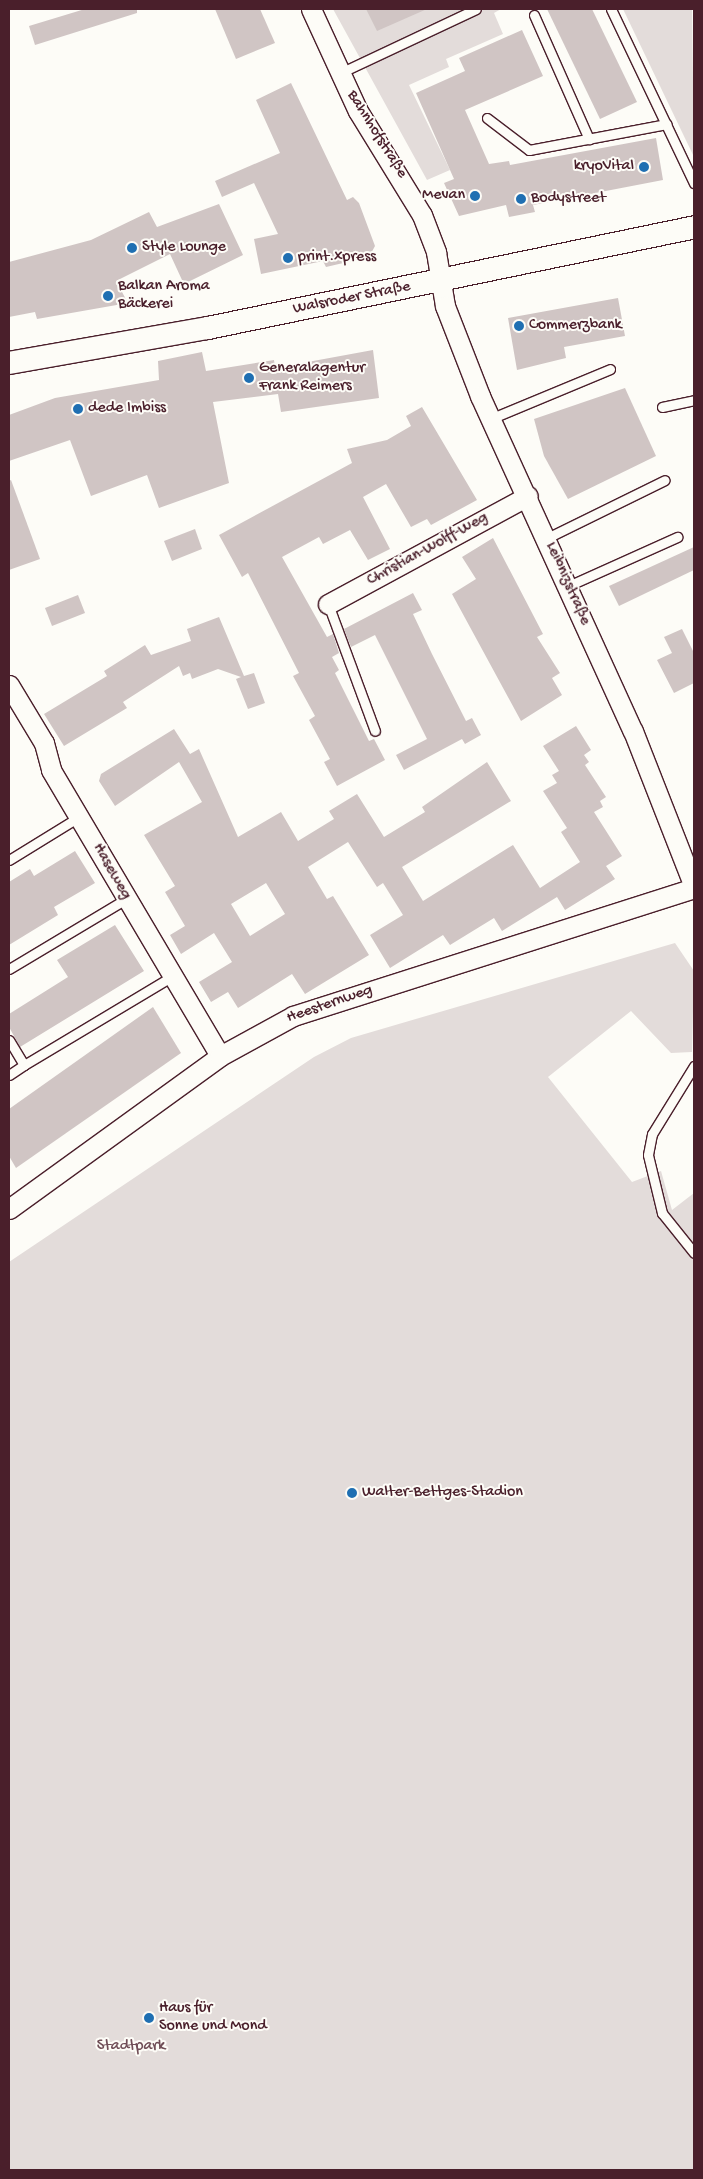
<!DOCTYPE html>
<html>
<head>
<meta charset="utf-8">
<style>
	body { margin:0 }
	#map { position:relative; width:703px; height:2179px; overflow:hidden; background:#fdfcf7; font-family:"Gochi Hand",sans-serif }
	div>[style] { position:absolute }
	.green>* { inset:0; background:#e3dcda }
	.building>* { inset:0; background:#d0c5c4 }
	.roads { filter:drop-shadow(1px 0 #4a1f2b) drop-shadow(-1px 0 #4a1f2b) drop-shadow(0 1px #4a1f2b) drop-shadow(0 -1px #4a1f2b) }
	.service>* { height:9px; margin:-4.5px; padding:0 4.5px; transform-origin:4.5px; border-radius:4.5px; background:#fdfcf7 }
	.minor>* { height:19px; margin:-9.5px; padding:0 9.5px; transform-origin:9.5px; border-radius:9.5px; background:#fdfcf7 }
	.tertiary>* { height:22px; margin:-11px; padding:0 11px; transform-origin:11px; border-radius:11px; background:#fdfcf7 }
	.dots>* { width:14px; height:14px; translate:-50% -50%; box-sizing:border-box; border:2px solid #fdfcf7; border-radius:50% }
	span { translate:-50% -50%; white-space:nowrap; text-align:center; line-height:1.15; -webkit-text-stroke:4px #fdfcf7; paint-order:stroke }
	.street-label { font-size:16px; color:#4a1f2b }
	.poi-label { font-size:16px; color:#4a1f2b }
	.right { translate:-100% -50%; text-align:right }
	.left { translate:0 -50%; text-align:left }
	.park-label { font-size:16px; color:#704e57 }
	.frame { position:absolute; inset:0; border:10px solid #4a1f2b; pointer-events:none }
</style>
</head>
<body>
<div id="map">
	<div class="green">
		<div style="clip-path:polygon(333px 9px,501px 9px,494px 13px,503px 34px,446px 59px,449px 67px,409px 85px,450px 170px,427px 180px)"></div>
		<div style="clip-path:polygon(623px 9px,692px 9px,694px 157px)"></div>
		<div style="clip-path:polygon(675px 943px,694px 971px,692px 1052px,671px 1053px,631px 1011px,548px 1077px,632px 1182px,661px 1171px,672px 1210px,694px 1193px,694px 2170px,9px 2170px,9px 1262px,314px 1057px,351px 1038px)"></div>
	</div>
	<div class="building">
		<div style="clip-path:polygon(85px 9px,137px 9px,137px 13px,35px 45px,29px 26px)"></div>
		<div style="clip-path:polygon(215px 9px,260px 9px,275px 43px,236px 59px)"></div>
		<div style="clip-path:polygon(366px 9px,427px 9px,377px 31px)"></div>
		<div style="clip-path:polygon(547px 9px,592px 9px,637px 102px,600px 119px)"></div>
		<div style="clip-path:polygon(522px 30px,543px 76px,465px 110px,489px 164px,509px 161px,510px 165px,656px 138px,663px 180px,533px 205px,535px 212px,509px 217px,506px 205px,459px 216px,444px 183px,454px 179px,416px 93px,465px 71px,459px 58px)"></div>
		<div style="clip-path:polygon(291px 83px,347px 200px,353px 197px,359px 203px,375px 246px,369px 257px,326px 267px,323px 261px,261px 274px,254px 239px,278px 234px,254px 183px,222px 197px,215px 181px,280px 153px,256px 100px)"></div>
		<div style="clip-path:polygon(219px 204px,243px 255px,188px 282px,182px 280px,170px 254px,116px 281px,128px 303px,37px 319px,35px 312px,9px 317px,9px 262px,91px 240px,149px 212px,157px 227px)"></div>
		<div style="clip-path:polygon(618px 298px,625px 336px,564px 347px,566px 358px,517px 370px,508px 318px)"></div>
		<div style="clip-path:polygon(373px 350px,379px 398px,281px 412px,278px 394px,213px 402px,229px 483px,159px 508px,147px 475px,91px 496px,70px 440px,9px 461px,9px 415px,55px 398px,159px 380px,158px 361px,202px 352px,206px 371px,274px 360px,275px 368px)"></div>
		<div style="clip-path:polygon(625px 388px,656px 456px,568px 499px,544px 456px,534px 419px)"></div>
		<div style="clip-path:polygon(422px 407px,477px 500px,431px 525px,427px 519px,411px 527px,386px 484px,363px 497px,390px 549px,368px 560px,350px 530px,323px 544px,319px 537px,282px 557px,327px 637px,333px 634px,339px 653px,332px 657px,339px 670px,335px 673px,369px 741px,374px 739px,385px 760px,337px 786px,324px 762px,330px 759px,309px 720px,315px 716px,293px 676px,299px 673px,248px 573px,242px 577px,219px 535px,352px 463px,347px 449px,387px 440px,411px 426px,406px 416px)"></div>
		<div style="clip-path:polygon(11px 480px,40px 559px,9px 570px,9px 481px)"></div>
		<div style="clip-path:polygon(195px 529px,202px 549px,172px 561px,164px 541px)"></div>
		<div style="clip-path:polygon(493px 538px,543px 634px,537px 637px,560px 673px,552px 678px,562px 695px,521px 721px,452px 594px,476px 579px,462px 557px)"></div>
		<div style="clip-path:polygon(694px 547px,694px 570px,619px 606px,609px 586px)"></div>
		<div style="clip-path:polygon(413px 593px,422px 610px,413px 614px,432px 654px,466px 721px,472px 718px,481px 735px,465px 744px,462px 739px,404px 770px,396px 755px,427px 739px,375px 635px,351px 647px,344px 629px)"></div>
		<div style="clip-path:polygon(78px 595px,85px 613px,52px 626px,45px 608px)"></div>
		<div style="clip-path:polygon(219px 617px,244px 676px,254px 673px,265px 703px,248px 709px,236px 679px,241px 677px,218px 669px,192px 679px,190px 673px,183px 676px,179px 666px,123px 702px,127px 708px,64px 746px,44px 714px,107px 676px,104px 671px,145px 645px,151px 655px,191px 641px,187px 629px)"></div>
		<div style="clip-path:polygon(682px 629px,694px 653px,694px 683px,674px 693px,657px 660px,672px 653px,664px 637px)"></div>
		<div style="clip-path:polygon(evenodd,576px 726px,591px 750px,584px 755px,589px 762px,585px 765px,606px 797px,600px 801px,603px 807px,594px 812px,622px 856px,606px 866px,615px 879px,565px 910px,557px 897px,502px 931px,494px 918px,450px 945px,443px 935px,390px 968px,370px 935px,403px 915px,383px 883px,377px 887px,348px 842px,308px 867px,327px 899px,333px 896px,369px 955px,305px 994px,292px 974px,238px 1008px,228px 992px,211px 1002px,199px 982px,232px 962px,214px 933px,181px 954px,170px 935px,185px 926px,165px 892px,175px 886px,144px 835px,202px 802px,179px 762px,115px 806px,99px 781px,101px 774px,174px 729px,190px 754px,199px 749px,238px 837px,281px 812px,298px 841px,334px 819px,329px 811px,357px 794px,384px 837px,425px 812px,422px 807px,487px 762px,511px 801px,402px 867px,423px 901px,513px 845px,540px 888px,580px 862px,561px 832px,567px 828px,543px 791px,557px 783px,552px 775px,559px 771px,543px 746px,576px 726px,266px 883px,285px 914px,250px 936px,231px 904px,266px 883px)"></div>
		<div style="clip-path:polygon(75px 851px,95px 883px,54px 907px,58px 915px,9px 945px,9px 882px,30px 869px,34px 876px)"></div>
		<div style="clip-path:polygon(115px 925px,144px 971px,20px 1047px,9px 1027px,9px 1014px,68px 977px,57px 960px)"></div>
		<div style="clip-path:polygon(153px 1007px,181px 1053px,16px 1168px,9px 1156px,9px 1109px)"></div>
	</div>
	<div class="roads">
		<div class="service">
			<div style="left:611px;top:9px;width:193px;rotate:64.5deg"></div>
			<div style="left:534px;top:15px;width:136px;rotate:66.1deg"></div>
			<div style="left:340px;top:73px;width:150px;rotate:-25.2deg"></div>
			<div style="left:487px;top:118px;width:53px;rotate:37.3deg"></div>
			<div style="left:529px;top:150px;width:140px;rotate:-10.7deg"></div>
			<div style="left:662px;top:407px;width:33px;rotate:-12deg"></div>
			<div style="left:490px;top:419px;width:130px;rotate:-22.6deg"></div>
			<div style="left:547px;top:538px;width:131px;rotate:-26.2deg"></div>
			<div style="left:568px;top:586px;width:120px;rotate:-24.2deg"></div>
			<div style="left:328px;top:604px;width:135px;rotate:69.7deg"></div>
			<div style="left:9px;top:860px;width:82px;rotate:-31.6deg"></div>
			<div style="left:9px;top:969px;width:136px;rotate:-30.9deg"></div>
			<div style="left:9px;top:1040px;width:29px;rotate:59deg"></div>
			<div style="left:24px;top:1065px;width:174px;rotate:-30.9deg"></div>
			<div style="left:694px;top:1066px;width:80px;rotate:121.7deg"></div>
			<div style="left:652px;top:1134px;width:21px;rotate:101deg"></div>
			<div style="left:648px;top:1155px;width:60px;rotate:76.4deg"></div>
			<div style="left:662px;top:1213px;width:51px;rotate:51.3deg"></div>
			<div style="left:9px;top:1075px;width:18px;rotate:-34deg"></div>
		</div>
		<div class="minor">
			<div style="left:311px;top:9px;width:112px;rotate:65.3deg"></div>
			<div style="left:358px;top:111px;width:122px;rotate:58.4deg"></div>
			<div style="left:422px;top:215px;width:40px;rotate:69deg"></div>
			<div style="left:436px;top:252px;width:55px;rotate:80.5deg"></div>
			<div style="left:445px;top:306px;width:97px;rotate:68.7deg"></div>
			<div style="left:480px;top:396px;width:368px;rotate:65.5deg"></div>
			<div style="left:633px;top:731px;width:168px;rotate:68.6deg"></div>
			<div style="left:328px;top:604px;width:227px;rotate:-28.4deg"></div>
			<div style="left:9px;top:685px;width:68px;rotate:58.9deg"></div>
			<div style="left:44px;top:743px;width:28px;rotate:75deg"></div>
			<div style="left:51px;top:770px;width:332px;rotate:59.4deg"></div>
			<div style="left:9px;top:1209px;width:261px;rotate:-35.9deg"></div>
			<div style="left:220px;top:1056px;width:83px;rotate:-28.7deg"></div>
			<div style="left:293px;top:1016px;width:421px;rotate:-17.7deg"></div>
		</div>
		<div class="tertiary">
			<div style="left:9px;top:363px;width:202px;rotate:-10deg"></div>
			<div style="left:208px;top:328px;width:496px;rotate:-11.7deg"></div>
		</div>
	</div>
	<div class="dots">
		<div style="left:644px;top:167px;background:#1f6fb2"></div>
		<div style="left:475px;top:196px;background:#1f6fb2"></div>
		<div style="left:521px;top:199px;background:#1f6fb2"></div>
		<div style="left:132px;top:248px;background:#1f6fb2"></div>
		<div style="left:288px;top:258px;background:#1f6fb2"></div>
		<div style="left:108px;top:296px;background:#1f6fb2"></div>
		<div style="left:519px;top:326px;background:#1f6fb2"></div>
		<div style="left:249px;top:378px;background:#1f6fb2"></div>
		<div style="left:78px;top:409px;background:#1f6fb2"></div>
		<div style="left:352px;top:1493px;background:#1f6fb2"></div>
		<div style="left:149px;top:2018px;background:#1f6fb2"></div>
	</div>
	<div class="street-label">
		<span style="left:376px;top:135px;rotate:58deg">Bahnhofstraße</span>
		<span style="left:352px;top:299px;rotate:-11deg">Walsroder Straße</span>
		<span style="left:428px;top:550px;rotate:-29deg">Christian-Wolff-Weg</span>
		<span style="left:567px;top:584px;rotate:66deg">Leibnizstraße</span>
		<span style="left:111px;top:872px;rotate:60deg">Haseweg</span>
		<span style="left:330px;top:1005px;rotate:-19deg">Heesternweg</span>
	</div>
	<div class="poi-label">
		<span class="right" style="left:634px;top:167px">kryoVital</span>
		<span class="right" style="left:465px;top:196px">Mevan</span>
		<span class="left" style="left:531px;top:199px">Bodystreet</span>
		<span class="left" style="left:142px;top:248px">Style Lounge</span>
		<span class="left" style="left:298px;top:258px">print.xpress</span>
		<span class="left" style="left:118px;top:296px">Balkan Aroma<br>Bäckerei</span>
		<span class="left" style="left:529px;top:326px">Commerzbank</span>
		<span class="left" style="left:259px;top:378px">Generalagentur<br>Frank Reimers</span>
		<span class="left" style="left:88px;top:409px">dede Imbiss</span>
		<span class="left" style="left:362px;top:1493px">Walter-Bettges-Stadion</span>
		<span class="left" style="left:159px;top:2018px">Haus für<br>Sonne und Mond</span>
	</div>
	<div class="park-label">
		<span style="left:131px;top:2047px">Stadtpark</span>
	</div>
	<div class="frame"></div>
</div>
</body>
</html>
